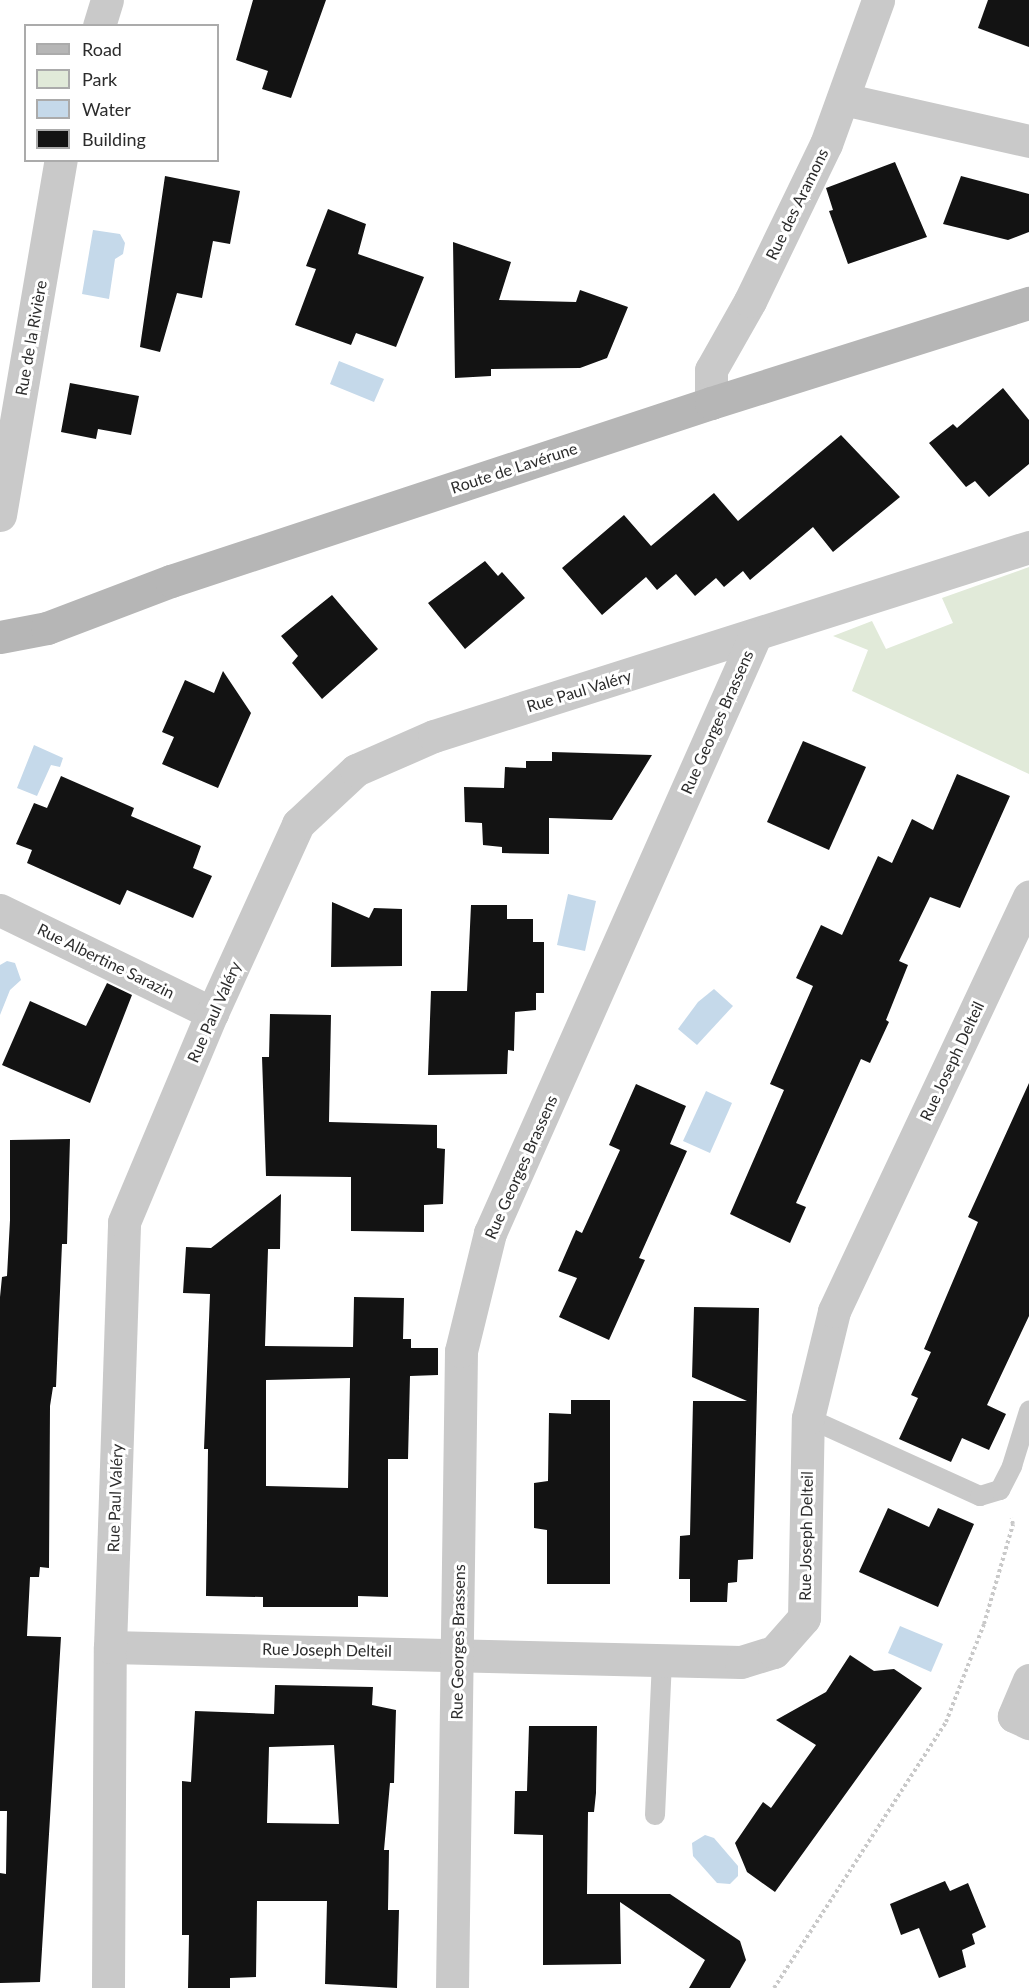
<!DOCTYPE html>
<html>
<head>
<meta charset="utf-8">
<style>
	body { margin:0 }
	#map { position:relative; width:1029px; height:1988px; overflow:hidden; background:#fff; font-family:Lato,sans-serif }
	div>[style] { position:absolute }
	.green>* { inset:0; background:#e1ead9 }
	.water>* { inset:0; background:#c5d9ea }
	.building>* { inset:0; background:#131313 }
	.path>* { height:4px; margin-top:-2px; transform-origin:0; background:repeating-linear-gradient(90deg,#c9c9c9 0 3px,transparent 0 6px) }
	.lane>* { height:20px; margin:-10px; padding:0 10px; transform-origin:10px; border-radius:10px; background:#c9c9c9 }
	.street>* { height:33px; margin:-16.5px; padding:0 16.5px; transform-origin:16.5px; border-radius:16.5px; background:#c9c9c9 }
	.secondary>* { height:33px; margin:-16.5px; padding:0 16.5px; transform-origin:16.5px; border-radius:16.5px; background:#b6b6b6 }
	span { translate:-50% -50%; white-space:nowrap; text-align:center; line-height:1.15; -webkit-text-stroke:6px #fff; paint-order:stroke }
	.street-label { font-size:16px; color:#2c2c2c }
	.legend { position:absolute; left:24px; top:24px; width:195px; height:138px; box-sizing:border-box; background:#fff; border:2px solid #ababab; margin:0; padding:8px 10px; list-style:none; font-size:18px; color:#2c2c2c }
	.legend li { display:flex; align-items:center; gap:12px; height:30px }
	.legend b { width:30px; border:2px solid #ababab }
</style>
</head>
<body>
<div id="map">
	<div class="green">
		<div style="clip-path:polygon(1029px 567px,1029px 774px,852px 691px,868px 650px,833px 636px,872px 621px,886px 649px,953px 623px,942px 598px)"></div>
	</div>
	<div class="water">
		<div style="clip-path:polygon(93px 230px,120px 234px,125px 243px,123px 254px,115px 259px,109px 299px,82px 294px)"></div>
		<div style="clip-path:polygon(339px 361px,384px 379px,374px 402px,330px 384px)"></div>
		<div style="clip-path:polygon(34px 745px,63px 758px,60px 767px,51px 765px,37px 796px,17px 788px)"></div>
		<div style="clip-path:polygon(568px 894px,596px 901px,585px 951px,557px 945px)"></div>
		<div style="clip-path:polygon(7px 961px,15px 963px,21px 980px,10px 990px,0 1015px,0 965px)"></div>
		<div style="clip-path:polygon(714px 989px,733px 1006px,697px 1045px,678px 1029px,698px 1002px)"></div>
		<div style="clip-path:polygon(706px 1091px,732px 1103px,710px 1153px,683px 1141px)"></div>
		<div style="clip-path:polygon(900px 1626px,943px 1644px,931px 1672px,888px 1653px)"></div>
		<div style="clip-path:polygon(705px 1835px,714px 1838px,738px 1866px,738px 1876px,730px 1884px,717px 1883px,693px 1856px,692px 1843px)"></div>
	</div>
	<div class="building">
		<div style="clip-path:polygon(253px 0,326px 0,291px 98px,262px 89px,268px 71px,236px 60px)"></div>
		<div style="clip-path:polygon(988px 0,1029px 0,1029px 47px,978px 28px)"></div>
		<div style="clip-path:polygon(895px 162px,927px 237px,848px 264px,829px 211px,833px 210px,826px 188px)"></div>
		<div style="clip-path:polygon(165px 176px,240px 191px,230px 244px,213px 241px,202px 298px,177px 293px,160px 352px,140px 347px)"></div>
		<div style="clip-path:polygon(961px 176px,1029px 194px,1029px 232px,1008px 240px,943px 224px)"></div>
		<div style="clip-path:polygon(328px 209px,366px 224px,358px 254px,424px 277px,396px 347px,356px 333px,351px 345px,295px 325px,316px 269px,306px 266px)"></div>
		<div style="clip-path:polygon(453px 242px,511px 262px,499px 300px,576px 302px,580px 290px,628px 307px,607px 358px,580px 368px,491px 369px,491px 376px,455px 378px)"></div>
		<div style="clip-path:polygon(70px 383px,139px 396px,131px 435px,98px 429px,96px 439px,61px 432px)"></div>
		<div style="clip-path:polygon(1003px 388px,1029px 420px,1029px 464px,989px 497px,975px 481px,966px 487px,929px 443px,953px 424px,957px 428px)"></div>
		<div style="clip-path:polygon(841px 435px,900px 497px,833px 552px,813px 527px,750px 580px,743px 571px,724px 587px,716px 578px,695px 596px,676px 574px,657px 590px,646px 577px,602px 615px,562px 568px,624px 515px,651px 546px,714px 493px,738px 521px)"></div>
		<div style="clip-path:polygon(485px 561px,498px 576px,502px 572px,525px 598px,465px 649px,428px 603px)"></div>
		<div style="clip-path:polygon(332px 595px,378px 649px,322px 699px,292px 663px,298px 656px,281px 636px)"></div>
		<div style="clip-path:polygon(223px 671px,251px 713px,218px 788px,162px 764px,174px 737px,162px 732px,185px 680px,214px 693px)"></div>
		<div style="clip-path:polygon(803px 741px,866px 767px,829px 850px,767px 822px)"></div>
		<div style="clip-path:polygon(552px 752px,652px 755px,612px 820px,549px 818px,549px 854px,502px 853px,502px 847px,483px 845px,482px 823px,465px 822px,464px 787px,504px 788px,505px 767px,526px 768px,526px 761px,552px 761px)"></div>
		<div style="clip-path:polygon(957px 774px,1010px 796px,960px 908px,930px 897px,899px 961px,908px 965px,886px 1020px,889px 1022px,870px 1063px,861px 1059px,796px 1203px,806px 1207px,790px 1243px,730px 1214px,784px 1090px,770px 1084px,813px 986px,796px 978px,821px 925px,842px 935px,878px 856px,892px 863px,912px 819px,933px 830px)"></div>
		<div style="clip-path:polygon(61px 776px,134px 808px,131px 816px,201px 846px,193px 868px,212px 876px,193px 918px,127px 890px,120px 905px,27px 863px,32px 850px,16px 844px,34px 803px,47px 808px)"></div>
		<div style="clip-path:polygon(332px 902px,369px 918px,374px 908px,402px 909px,402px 966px,331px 967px)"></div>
		<div style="clip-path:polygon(471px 905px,507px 905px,507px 919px,533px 919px,533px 942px,544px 942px,544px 993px,536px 993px,536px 1010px,515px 1012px,514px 1051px,508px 1050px,507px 1074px,428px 1075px,431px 991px,467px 991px)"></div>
		<div style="clip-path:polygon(107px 983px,132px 995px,90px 1103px,2px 1065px,30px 1001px,86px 1026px)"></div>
		<div style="clip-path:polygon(270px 1014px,331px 1015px,329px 1122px,437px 1125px,437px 1148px,445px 1149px,443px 1204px,424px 1205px,424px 1232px,351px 1231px,351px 1177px,266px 1176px,262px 1057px,269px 1057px)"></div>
		<div style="clip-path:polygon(1029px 1083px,1029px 1316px,987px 1405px,1006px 1414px,989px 1450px,962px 1438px,951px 1462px,899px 1439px,918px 1398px,911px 1395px,931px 1352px,924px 1349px,978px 1222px,968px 1217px)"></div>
		<div style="clip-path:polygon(636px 1084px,686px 1106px,670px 1144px,687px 1151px,639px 1258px,645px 1260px,609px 1340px,559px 1317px,577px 1278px,558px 1271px,576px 1230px,582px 1233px,620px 1150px,609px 1145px)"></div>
		<div style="clip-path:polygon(70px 1139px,67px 1244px,62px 1244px,56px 1387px,53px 1387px,50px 1406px,49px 1568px,40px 1567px,39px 1577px,30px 1577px,27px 1636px,61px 1637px,40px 1982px,0 1983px,0 1873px,6px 1874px,7px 1811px,0 1811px,0 1297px,2px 1277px,7px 1276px,10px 1220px,10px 1140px)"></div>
		<div style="clip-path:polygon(evenodd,281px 1194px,280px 1249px,268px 1249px,265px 1346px,353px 1347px,354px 1297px,404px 1298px,403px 1339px,411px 1339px,411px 1348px,438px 1348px,438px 1375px,410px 1376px,408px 1459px,388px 1459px,388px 1597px,358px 1596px,358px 1607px,263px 1607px,263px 1597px,206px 1596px,208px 1449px,204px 1449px,210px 1294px,183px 1293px,186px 1247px,211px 1248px,281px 1194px,350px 1378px,348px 1488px,266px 1486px,266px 1380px,350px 1378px)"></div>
		<div style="clip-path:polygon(694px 1307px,759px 1308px,753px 1559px,738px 1560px,737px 1582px,728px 1583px,727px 1602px,690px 1602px,690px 1579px,679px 1579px,680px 1536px,690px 1535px,693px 1401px,747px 1401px,692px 1377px)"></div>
		<div style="clip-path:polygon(571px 1400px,610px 1400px,610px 1584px,547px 1584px,547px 1530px,534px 1528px,534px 1483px,548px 1481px,549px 1413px,571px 1414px)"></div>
		<div style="clip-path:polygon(888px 1508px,929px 1527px,938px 1508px,974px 1524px,938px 1607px,859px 1572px)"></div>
		<div style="clip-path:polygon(850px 1655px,874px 1671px,894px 1669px,922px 1688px,775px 1892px,747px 1872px,735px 1843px,763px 1802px,771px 1808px,816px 1745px,776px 1720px,826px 1692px)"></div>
		<div style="clip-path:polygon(evenodd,275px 1685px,373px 1687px,372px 1705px,396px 1710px,394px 1783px,390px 1783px,384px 1850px,389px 1850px,388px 1910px,399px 1910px,397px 1988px,325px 1984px,327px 1901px,257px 1901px,256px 1977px,230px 1978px,230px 1988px,188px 1988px,189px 1935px,182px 1935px,182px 1781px,191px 1782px,195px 1711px,274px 1714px,275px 1685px,334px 1745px,339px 1824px,267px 1823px,269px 1747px,334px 1745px)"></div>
		<div style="clip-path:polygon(529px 1726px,597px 1726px,596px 1793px,594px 1812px,588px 1812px,587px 1894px,670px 1894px,740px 1941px,746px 1960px,730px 1988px,689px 1988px,705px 1960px,620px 1902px,621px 1964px,543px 1965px,543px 1835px,514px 1834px,515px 1791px,527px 1791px)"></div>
		<div style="clip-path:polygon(945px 1881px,950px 1891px,968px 1883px,986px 1927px,972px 1934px,975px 1944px,962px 1950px,966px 1967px,939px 1978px,919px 1928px,901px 1935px,890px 1904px)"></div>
	</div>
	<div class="path">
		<div style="left:774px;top:1988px;width:317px;rotate:-57.1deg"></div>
		<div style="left:946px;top:1722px;width:105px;rotate:-68.8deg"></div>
		<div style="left:984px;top:1624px;width:104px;rotate:-73.8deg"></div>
		<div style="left:1013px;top:1524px;width:6px;rotate:-108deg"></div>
	</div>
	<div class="lane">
		<div style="left:808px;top:1418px;width:189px;rotate:24.4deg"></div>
		<div style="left:980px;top:1496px;width:21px;rotate:-17deg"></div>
		<div style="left:1000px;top:1490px;width:27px;rotate:-63deg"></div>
		<div style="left:1012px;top:1466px;width:58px;rotate:-72.8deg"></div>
		<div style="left:655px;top:1815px;width:156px;rotate:-87.4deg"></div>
	</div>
	<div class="street">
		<div style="left:99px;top:26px;width:27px;rotate:-73deg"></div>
		<div style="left:843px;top:99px;width:191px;rotate:12.7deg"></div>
		<div style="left:711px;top:403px;width:33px;rotate:-90deg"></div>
		<div style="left:711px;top:370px;width:79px;rotate:-60.5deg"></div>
		<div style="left:750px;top:301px;width:174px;rotate:-64.2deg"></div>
		<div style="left:826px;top:144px;width:153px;rotate:-70.1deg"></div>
		<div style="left:0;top:515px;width:360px;rotate:-80.3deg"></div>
		<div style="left:0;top:910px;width:236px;rotate:25.9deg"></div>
		<div style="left:110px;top:1647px;width:631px;rotate:1.36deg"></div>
		<div style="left:741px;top:1662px;width:34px;rotate:-17deg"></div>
		<div style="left:774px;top:1652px;width:45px;rotate:-48.6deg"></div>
		<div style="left:804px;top:1618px;width:200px;rotate:-88.9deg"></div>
		<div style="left:808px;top:1418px;width:110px;rotate:-76.3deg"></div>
		<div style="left:834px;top:1311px;width:458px;rotate:-64.8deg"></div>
		<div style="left:1029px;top:1680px;width:39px;rotate:113deg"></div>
		<div style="left:1014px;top:1716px;width:17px;rotate:25deg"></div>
		<div style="left:108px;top:1988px;width:341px;rotate:-89.7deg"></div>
		<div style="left:110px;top:1647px;width:425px;rotate:-88.1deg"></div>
		<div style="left:124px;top:1222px;width:227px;rotate:-67.2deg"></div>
		<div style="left:212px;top:1013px;width:208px;rotate:-65.5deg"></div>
		<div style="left:298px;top:824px;width:79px;rotate:-43deg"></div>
		<div style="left:356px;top:770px;width:85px;rotate:-23.6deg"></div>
		<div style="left:434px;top:736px;width:624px;rotate:-17.62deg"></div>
		<div style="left:452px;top:1988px;width:637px;rotate:-89.19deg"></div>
		<div style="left:461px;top:1351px;width:122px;rotate:-76.2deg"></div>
		<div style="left:490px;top:1233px;width:653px;rotate:-66.06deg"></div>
	</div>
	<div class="secondary">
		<div style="left:0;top:637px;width:48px;rotate:-10.8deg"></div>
		<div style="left:47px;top:628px;width:133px;rotate:-20.8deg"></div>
		<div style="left:171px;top:581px;width:569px;rotate:-18.24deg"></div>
		<div style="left:711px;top:403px;width:333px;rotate:-17.5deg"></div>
	</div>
	<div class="street-label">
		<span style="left:797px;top:204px;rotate:-64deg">Rue des Aramons</span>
		<span style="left:31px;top:338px;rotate:-80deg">Rue de la Rivière</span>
		<span style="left:514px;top:468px;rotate:-18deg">Route de Lavérune</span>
		<span style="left:579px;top:691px;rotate:-17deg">Rue Paul Valéry</span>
		<span style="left:717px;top:722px;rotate:-66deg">Rue Georges Brassens</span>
		<span style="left:106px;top:961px;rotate:26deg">Rue Albertine Sarazin</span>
		<span style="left:214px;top:1012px;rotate:-66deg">Rue Paul Valéry</span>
		<span style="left:952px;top:1061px;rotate:-65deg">Rue Joseph Delteil</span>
		<span style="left:521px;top:1167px;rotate:-66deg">Rue Georges Brassens</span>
		<span style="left:115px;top:1498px;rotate:-88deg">Rue Paul Valéry</span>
		<span style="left:806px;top:1536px;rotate:-89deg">Rue Joseph Delteil</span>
		<span style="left:458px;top:1642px;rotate:-89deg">Rue Georges Brassens</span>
		<span style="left:327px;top:1650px;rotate:1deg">Rue Joseph Delteil</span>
	</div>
	<ul class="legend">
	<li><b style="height:8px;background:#b6b6b6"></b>Road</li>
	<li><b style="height:16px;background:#e1ead9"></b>Park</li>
	<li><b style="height:16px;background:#c5d9ea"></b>Water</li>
	<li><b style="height:16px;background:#131313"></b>Building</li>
	</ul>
</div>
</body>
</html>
